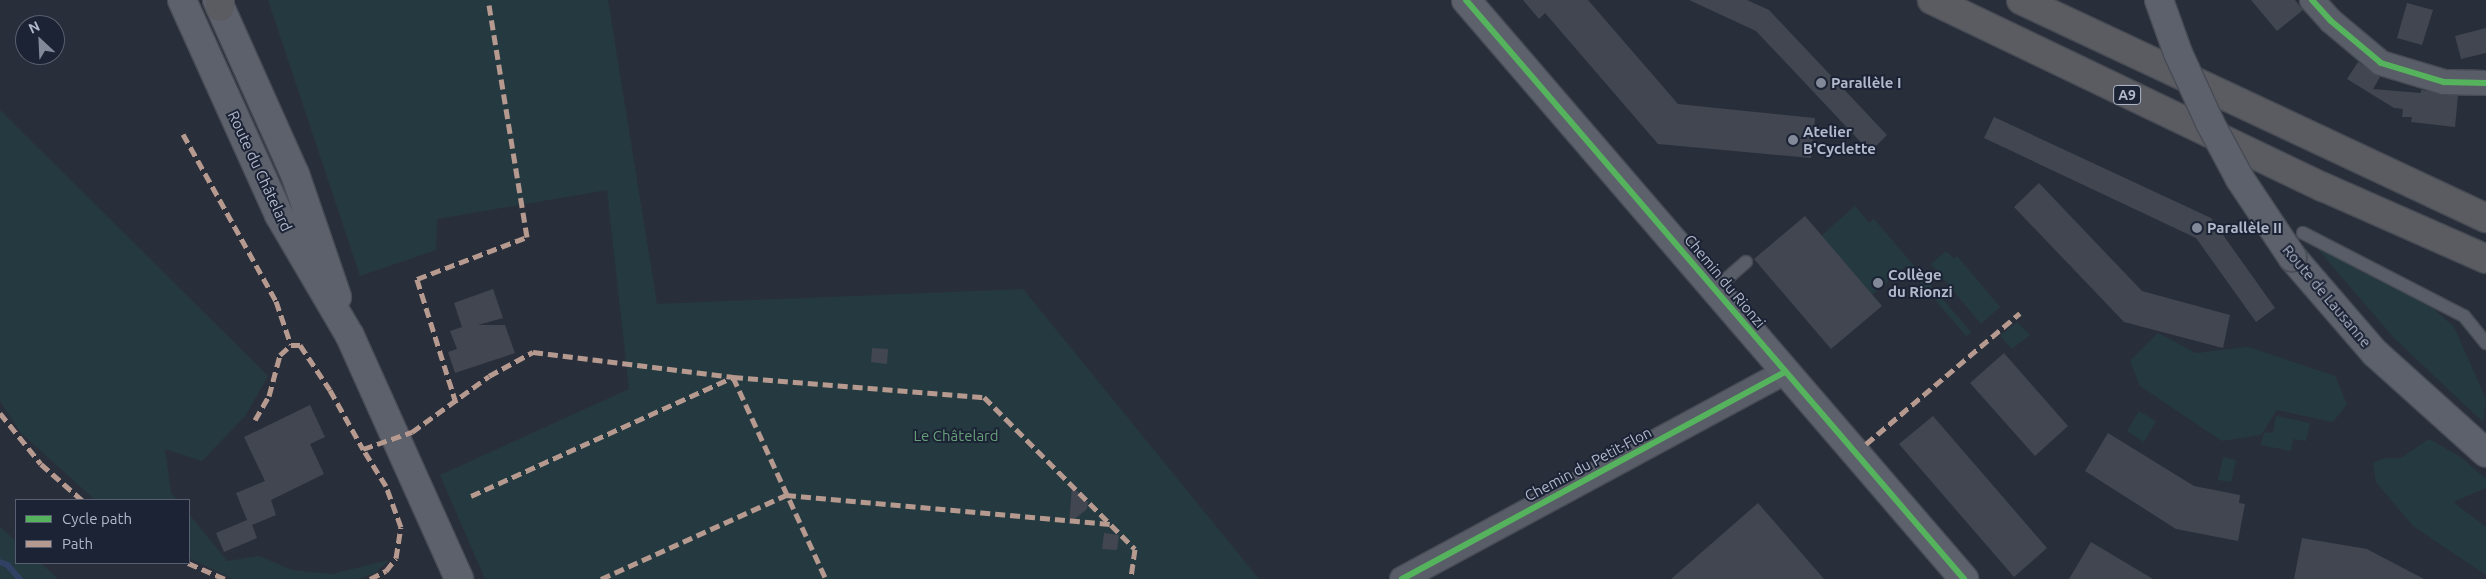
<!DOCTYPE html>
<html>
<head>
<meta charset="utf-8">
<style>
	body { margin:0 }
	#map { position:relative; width:2486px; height:579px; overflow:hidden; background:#292f3a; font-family:Ubuntu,sans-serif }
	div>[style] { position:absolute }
	.green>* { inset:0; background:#253940 }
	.stream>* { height:5.5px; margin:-2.75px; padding:0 2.75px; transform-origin:2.75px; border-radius:2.75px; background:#314164 }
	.building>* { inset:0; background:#414650 }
	.roads { filter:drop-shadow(1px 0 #474b54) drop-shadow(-1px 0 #474b54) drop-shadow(0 1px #474b54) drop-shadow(0 -1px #474b54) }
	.lane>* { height:12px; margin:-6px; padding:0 6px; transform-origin:6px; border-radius:6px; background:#595d67 }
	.street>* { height:24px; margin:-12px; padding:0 12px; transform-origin:12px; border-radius:12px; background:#595d67 }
	.secondary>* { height:28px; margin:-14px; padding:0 14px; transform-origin:14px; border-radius:14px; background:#5d616c }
	.highway>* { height:28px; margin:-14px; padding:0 14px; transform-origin:14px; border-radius:14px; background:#5a5c61 }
	.bridges { filter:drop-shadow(1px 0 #474b54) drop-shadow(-1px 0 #474b54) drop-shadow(0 1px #474b54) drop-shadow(0 -1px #474b54) }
	.secondary-bridge>* { height:28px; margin:-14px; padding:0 14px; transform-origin:14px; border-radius:14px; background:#5d616c }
	.quiet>* { height:5px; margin-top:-2.5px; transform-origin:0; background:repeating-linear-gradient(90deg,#b69a8f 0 10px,transparent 0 15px) }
	.cycleway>* { height:6px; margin:-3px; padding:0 3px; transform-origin:3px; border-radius:3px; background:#56b35d }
	.dots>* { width:14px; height:14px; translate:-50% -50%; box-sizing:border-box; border:2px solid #1b2335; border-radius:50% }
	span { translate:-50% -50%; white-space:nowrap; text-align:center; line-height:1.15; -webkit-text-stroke:4px #1b2335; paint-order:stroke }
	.shield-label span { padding:1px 4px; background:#1b2335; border:1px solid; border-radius:4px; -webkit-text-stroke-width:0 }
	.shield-label { font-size:14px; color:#b2b9cb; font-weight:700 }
	.poi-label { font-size:15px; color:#b2b9cb; font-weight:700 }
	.left { translate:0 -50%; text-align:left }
	.street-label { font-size:15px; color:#b2b9cb }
	.park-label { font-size:15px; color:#679f79 }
	.legend { position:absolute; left:15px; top:499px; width:175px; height:65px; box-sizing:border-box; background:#1b2335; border:1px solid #575f71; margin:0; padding:6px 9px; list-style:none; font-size:15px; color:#b2b9cb }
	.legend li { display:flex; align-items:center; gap:10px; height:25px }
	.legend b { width:25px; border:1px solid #575f71 }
	.north { position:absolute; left:15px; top:15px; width:50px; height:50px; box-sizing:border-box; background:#1b2335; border:1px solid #575f71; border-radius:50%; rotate:335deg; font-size:14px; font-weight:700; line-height:20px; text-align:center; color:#b2b9cb }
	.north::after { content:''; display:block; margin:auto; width:18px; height:22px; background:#828998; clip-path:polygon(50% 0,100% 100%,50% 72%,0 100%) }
</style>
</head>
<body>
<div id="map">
	<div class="green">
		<div style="clip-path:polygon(268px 0,608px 0,657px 304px,1023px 289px,1259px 579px,485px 579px,440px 475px,629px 389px,607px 190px,437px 219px,436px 250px,360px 276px)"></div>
		<div style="clip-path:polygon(0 110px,268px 376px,245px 416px,202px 461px,165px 449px,171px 493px,178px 500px,95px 500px,21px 433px,0 401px)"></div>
		<div style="clip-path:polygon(1855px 206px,1869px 223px,1874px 219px,1971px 332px,1966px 336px,1906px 266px,1872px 295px,1821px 236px)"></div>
		<div style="clip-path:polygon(2315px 246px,2424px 300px,2454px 327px,2486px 399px,2483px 422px,2394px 338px)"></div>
		<div style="clip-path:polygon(1946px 251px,1954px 259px,1957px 256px,2000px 307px,1981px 324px,1931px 264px)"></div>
		<div style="clip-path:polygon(2017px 322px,2030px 335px,2012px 349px,2000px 336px)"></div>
		<div style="clip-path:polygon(2158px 333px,2196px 353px,2248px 347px,2335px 376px,2347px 404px,2333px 422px,2277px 410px,2261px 435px,2222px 441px,2140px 386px,2130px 361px)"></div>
		<div style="clip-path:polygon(2139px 411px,2156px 421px,2144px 442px,2127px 431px)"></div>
		<div style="clip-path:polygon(2276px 416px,2310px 423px,2306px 441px,2293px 439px,2291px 451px,2261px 445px,2264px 432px,2273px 433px)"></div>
		<div style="clip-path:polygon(2429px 439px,2459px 456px,2486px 479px,2486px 488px,2453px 502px,2486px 527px,2486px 575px,2413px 526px,2376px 482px,2373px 463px,2386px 458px,2401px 458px)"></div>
		<div style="clip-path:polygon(2223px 457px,2236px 460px,2231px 482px,2218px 480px)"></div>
		<div style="clip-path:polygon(189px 514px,227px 561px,259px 556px,292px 570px,332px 574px,389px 560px,375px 573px,358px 579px,233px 579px,189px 558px)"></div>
		<div style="clip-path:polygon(0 527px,16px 541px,16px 563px,41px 563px,58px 579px,0 579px)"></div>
	</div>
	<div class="stream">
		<div style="left:0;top:562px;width:9px;rotate:21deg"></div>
		<div style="left:8px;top:565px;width:18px;rotate:49deg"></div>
	</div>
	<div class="building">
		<div style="clip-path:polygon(1523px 0,1588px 0,1678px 104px,1815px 118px,1811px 158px,1658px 144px,1545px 13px,1539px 19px)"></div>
		<div style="clip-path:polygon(1689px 0,1747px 0,1769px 10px,1887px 135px,1870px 152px,1756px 31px)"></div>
		<div style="clip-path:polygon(2251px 0,2295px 0,2303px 10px,2277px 31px)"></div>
		<div style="clip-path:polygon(2407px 3px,2433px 10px,2422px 45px,2397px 38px)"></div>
		<div style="clip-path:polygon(2486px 28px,2486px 53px,2461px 59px,2455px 36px)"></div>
		<div style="clip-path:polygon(2358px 62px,2380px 77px,2373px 89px,2421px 93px,2421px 90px,2458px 96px,2455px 127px,2411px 122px,2412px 117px,2402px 117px,2403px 109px,2394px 108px,2347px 79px)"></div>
		<div style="clip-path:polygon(1994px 117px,2211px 218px,2275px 308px,2256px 322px,2196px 238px,1984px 138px)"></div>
		<div style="clip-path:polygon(2039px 183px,2142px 291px,2230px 315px,2223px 348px,2124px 322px,2014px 207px)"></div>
		<div style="clip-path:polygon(1805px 216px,1882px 306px,1831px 349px,1754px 259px)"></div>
		<div style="clip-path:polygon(493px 289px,503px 318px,478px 325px,505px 325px,515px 353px,455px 373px,448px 352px,457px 349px,450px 331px,462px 327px,454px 303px)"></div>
		<div style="clip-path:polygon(872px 348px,888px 349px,887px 364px,871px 362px)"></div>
		<div style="clip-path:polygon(2004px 353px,2068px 426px,2035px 456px,1970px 383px)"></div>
		<div style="clip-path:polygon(310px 405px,325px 437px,310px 444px,324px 474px,271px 500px,276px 515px,252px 525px,257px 538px,224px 552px,216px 533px,247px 520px,236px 493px,265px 481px,244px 437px)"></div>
		<div style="clip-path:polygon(1933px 416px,2047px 548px,2014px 577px,1899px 444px)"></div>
		<div style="clip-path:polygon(2108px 433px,2194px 486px,2240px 495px,2239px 503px,2245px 504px,2238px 541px,2176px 529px,2085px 471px)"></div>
		<div style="clip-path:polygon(1072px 486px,1088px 502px,1087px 509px,1069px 524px)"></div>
		<div style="clip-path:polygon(1758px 503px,1824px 579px,1671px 579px)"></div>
		<div style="clip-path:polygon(1104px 533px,1119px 535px,1117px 550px,1102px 549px)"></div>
		<div style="clip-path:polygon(2302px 538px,2367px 549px,2424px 579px,2294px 579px)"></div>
		<div style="clip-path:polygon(2091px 542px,2153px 579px,2069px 579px)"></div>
	</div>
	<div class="roads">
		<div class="lane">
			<div style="left:2303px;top:233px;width:181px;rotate:27.3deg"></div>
			<div style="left:2464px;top:316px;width:35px;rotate:51deg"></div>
			<div style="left:1715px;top:289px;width:41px;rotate:-41.1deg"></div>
		</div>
		<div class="street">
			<div style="left:2312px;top:0;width:28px;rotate:48deg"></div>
			<div style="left:2331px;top:21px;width:65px;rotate:40deg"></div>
			<div style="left:2381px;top:63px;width:66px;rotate:16.8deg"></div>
			<div style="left:2444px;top:82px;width:42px;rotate:1.4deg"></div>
			<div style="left:1402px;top:579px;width:435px;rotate:-28.4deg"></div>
		</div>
		<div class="secondary">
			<div style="left:182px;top:0;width:236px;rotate:65.7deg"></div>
			<div style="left:279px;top:215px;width:140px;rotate:59.6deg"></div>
			<div style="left:350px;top:336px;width:266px;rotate:65.8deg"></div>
			<div style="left:217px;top:0;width:191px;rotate:65.9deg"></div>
			<div style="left:295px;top:174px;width:130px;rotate:71.1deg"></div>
			<div style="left:1466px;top:0;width:764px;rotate:49.3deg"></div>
			<div style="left:2292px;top:257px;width:127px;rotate:49.2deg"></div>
			<div style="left:2375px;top:353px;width:149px;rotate:42deg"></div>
		</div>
		<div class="highway">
			<div style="left:220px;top:0;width:7px;rotate:90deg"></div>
			<div style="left:1932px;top:0;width:433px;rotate:25.6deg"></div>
			<div style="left:2323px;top:187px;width:178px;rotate:23.8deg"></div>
			<div style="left:2021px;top:0;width:514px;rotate:25.12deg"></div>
		</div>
	</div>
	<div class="bridges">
		<div class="secondary-bridge">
			<div style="left:2159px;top:0;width:56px;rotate:70.3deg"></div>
			<div style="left:2178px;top:53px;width:77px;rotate:65.4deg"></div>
			<div style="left:2210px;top:123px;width:64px;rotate:61.8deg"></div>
			<div style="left:2240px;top:179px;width:94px;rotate:56.3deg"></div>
		</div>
	</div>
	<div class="quiet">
		<div style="left:183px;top:134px;width:191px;rotate:60.9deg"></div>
		<div style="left:276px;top:301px;width:46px;rotate:71.2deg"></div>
		<div style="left:456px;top:403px;width:130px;rotate:-107.5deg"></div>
		<div style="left:417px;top:279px;width:118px;rotate:-20.9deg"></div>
		<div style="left:527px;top:237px;width:240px;rotate:-99.3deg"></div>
		<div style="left:0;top:413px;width:65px;rotate:51.2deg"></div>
		<div style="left:41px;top:464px;width:55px;rotate:41.3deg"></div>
		<div style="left:255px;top:420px;width:28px;rotate:-60deg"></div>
		<div style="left:269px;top:396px;width:42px;rotate:-75deg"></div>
		<div style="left:280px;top:355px;width:15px;rotate:-42deg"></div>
		<div style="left:291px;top:345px;width:9px"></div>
		<div style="left:300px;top:345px;width:54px;rotate:56.3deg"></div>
		<div style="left:330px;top:390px;width:68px;rotate:60.8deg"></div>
		<div style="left:1866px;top:444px;width:202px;rotate:-40.4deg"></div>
		<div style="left:471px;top:496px;width:288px;rotate:-24.4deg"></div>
		<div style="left:733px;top:377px;width:222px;rotate:65.3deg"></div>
		<div style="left:188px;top:563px;width:40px;rotate:23.4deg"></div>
		<div style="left:370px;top:579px;width:18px;rotate:-27deg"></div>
		<div style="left:386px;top:571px;width:16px;rotate:-52deg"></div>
		<div style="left:396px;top:558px;width:31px;rotate:-81deg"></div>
		<div style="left:401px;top:527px;width:44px;rotate:-110.1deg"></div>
		<div style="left:386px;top:486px;width:44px;rotate:-121.9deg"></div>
		<div style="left:363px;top:449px;width:52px;rotate:-19.1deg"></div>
		<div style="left:412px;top:432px;width:95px;rotate:-36deg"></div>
		<div style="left:489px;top:376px;width:50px;rotate:-28.6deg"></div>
		<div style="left:533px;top:352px;width:202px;rotate:7.1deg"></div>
		<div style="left:733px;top:377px;width:252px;rotate:4.6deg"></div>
		<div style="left:984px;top:397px;width:214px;rotate:45.2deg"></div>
		<div style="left:1135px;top:549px;width:30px;rotate:98deg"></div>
		<div style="left:601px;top:579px;width:203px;rotate:-24.4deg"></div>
		<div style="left:786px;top:495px;width:328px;rotate:5.1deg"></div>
	</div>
	<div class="cycleway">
		<div style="left:1466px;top:0;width:764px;rotate:49.3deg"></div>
		<div style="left:2312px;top:0;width:28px;rotate:48deg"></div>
		<div style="left:2331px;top:21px;width:65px;rotate:40deg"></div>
		<div style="left:2381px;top:63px;width:66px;rotate:16.8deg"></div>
		<div style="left:2444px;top:82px;width:42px;rotate:1.4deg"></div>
		<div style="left:1402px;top:579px;width:435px;rotate:-28.4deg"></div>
	</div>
	<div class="dots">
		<div style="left:1821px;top:83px;background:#828998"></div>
		<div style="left:1793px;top:140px;background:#828998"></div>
		<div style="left:2197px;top:228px;background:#828998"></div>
		<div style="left:1878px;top:283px;background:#828998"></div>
	</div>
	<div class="shield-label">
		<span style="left:2127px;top:95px">A9</span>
	</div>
	<div class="poi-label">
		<span class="left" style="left:1831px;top:83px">Parallèle I</span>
		<span class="left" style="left:1803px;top:140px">Atelier<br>B'Cyclette</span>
		<span class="left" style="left:2207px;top:228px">Parallèle II</span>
		<span class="left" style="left:1888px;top:283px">Collège<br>du Rionzi</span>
	</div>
	<div class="street-label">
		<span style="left:260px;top:171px;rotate:65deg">Route du Châtelard</span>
		<span style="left:1725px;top:281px;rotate:50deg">Chemin du Rionzi</span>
		<span style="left:2327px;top:296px;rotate:50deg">Route de Lausanne</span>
		<span style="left:1588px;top:464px;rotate:-28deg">Chemin du Petit-Flon</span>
	</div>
	<div class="park-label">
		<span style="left:956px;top:436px">Le Châtelard</span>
	</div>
	<ul class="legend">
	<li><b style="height:6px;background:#56b35d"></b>Cycle path</li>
	<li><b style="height:6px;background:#b69a8f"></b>Path</li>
	</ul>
	<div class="north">N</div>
</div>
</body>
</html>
